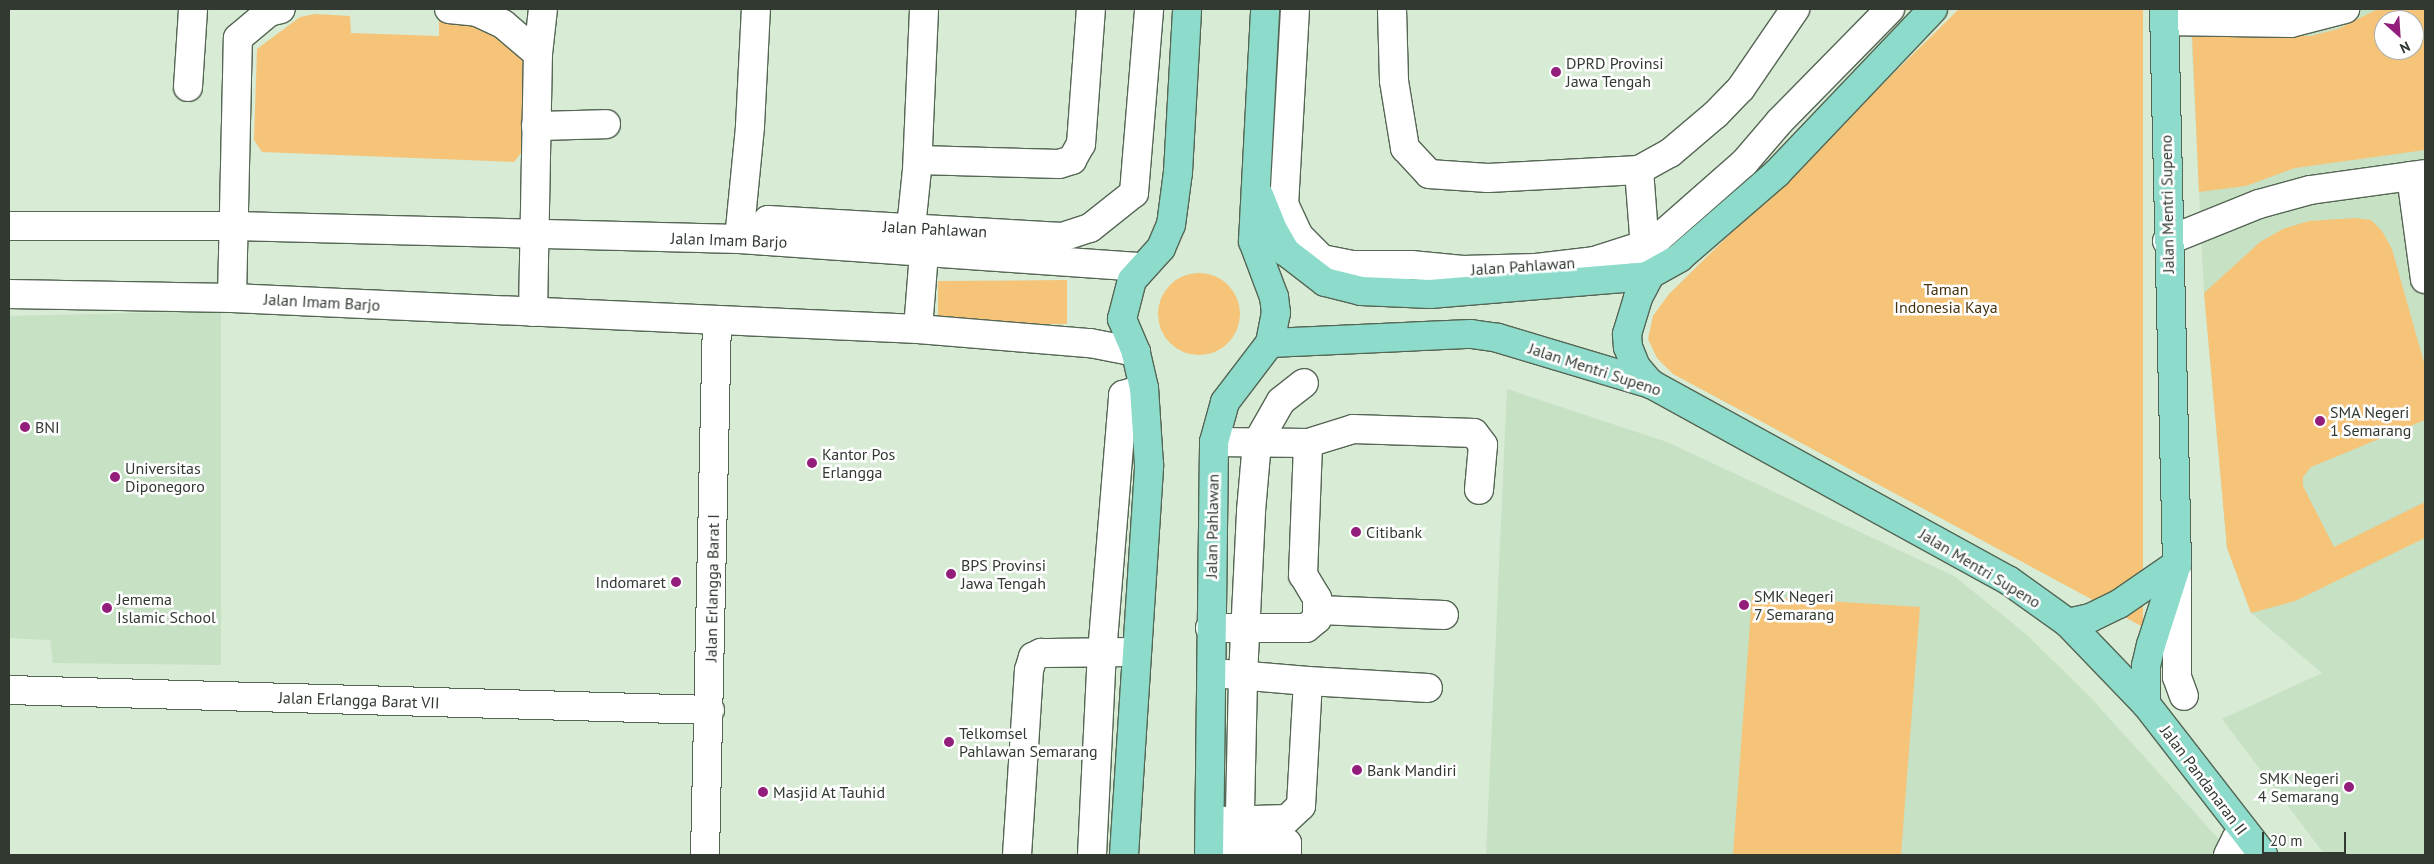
<!DOCTYPE html>
<html>
<head>
<meta charset="utf-8">
<style>
	body { margin:0 }
	#map { position:relative; width:2434px; height:864px; overflow:hidden; background:#d7ebd5; font-family:"PT Sans",sans-serif }
	div>[style] { position:absolute }
	.built>* { inset:0; background:#c7e1c5 }
	.green>* { inset:0; background:#f5c479 }
	.round { border-radius:50% }
	.roads { filter:drop-shadow(1px 0 #556654) drop-shadow(-1px 0 #556654) drop-shadow(0 1px #556654) drop-shadow(0 -1px #556654) }
	.minor>* { height:28px; margin:-14px; padding:0 14px; transform-origin:14px; border-radius:14px; background:#fff }
	.major>* { height:28px; margin:-14px; padding:0 14px; transform-origin:14px; border-radius:14px; background:#8ddbcb }
	.dots>* { width:14px; height:14px; translate:-50% -50%; box-sizing:border-box; border:2px solid #fff; border-radius:50% }
	span { translate:-50% -50%; white-space:nowrap; text-align:center; line-height:1.15; -webkit-text-stroke:5px #fff; paint-order:stroke }
	.poi-label { font-size:16px; color:#313931 }
	.left { translate:0 -50%; text-align:left }
	.right { translate:-100% -50%; text-align:right }
	.street-label { font-size:16px; color:#313931 }
	.park-label { font-size:16px; color:#49330e }
	.frame { position:absolute; inset:0; border:10px solid #313931; pointer-events:none }
	.north { position:absolute; left:2374px; top:10px; width:50px; height:50px; box-sizing:border-box; background:#fff; border:1px solid #adb0ad; border-radius:50%; rotate:154deg; font-size:14px; font-weight:700; line-height:20px; text-align:center; color:#313931 }
	.north::after { content:''; display:block; margin:auto; width:18px; height:22px; background:#931d7a; clip-path:polygon(50% 0,100% 100%,50% 72%,0 100%) }
	.scale { position:absolute; left:2262px; top:832px; width:84px; height:22px; box-sizing:border-box; border:2px solid #313931; border-top:0; padding-left:6px; font-size:15px; line-height:18px; white-space:nowrap; color:#313931; -webkit-text-stroke:4px #fff; paint-order:stroke }
</style>
</head>
<body>
<div id="map">
	<div class="built">
		<div style="clip-path:polygon(evenodd,2190px 9px,2425px 9px,2425px 855px,2325px 855px,2222px 719px,2322px 673px,2251px 613px,2227px 548px,2204px 293px,2190px 9px,2384px 20px,2414px 20px,2414px 50px,2384px 50px,2384px 20px)"></div>
		<div style="clip-path:polygon(221px 311px,221px 665px,53px 663px,50px 640px,9px 638px,9px 316px)"></div>
		<div style="clip-path:polygon(1507px 389px,1667px 442px,1954px 576px,2026px 634px,2091px 698px,2233px 855px,1486px 855px)"></div>
	</div>
	<div class="green">
		<div style="clip-path:polygon(1959px 9px,2143px 9px,2143px 627px,1673px 374px,1657px 358px,1648px 339px,1653px 316px,1669px 294px)"></div>
		<div style="clip-path:polygon(evenodd,2378px 9px,2425px 9px,2425px 150px,2295px 168px,2246px 186px,2199px 192px,2192px 35px,2311px 36px,2338px 29px,2378px 9px,2384px 20px,2414px 20px,2414px 50px,2384px 50px,2384px 20px)"></div>
		<div style="clip-path:polygon(315px 14px,350px 16px,351px 33px,439px 36px,439px 19px,476px 20px,530px 60px,525px 148px,514px 162px,262px 152px,254px 140px,257px 49px,300px 17px)"></div>
		<div style="clip-path:polygon(2355px 218px,2371px 220px,2382px 231px,2392px 249px,2425px 366px,2425px 420px,2311px 467px,2303px 477px,2303px 486px,2334px 547px,2425px 502px,2425px 538px,2295px 601px,2251px 613px,2227px 548px,2204px 293px,2260px 242px,2283px 229px,2309px 221px)"></div>
		<div class="round" style="left:1158px;top:273px;width:82px;height:82px"></div>
		<div style="clip-path:polygon(1067px 280px,1067px 324px,938px 325px,938px 281px)"></div>
		<div style="clip-path:polygon(1752px 596px,1920px 607px,1901px 855px,1733px 855px)"></div>
	</div>
	<div class="roads">
		<div class="minor">
			<div style="left:449px;top:9px;width:28px;rotate:6deg"></div>
			<div style="left:477px;top:12px;width:29px;rotate:25deg"></div>
			<div style="left:503px;top:24px;width:46px;rotate:40.6deg"></div>
			<div style="left:1295px;top:9px;width:195px;rotate:93.2deg"></div>
			<div style="left:1284px;top:204px;width:35px;rotate:65deg"></div>
			<div style="left:1299px;top:236px;width:33px;rotate:45deg"></div>
			<div style="left:1322px;top:259px;width:31px;rotate:11deg"></div>
			<div style="left:1352px;top:265px;width:59px"></div>
			<div style="left:1411px;top:265px;width:52px;rotate:5.5deg"></div>
			<div style="left:1463px;top:270px;width:73px;rotate:-1.6deg"></div>
			<div style="left:1536px;top:268px;width:58px;rotate:-6.9deg"></div>
			<div style="left:1594px;top:261px;width:63px;rotate:-17.6deg"></div>
			<div style="left:1654px;top:242px;width:120px;rotate:-41.3deg"></div>
			<div style="left:1744px;top:163px;width:55px;rotate:-49.4deg"></div>
			<div style="left:1780px;top:121px;width:157px;rotate:-45.5deg"></div>
			<div style="left:1392px;top:9px;width:72px;rotate:88.4deg"></div>
			<div style="left:1394px;top:81px;width:68px;rotate:80.7deg"></div>
			<div style="left:1405px;top:148px;width:35px;rotate:47deg"></div>
			<div style="left:1429px;top:174px;width:59px;rotate:3.9deg"></div>
			<div style="left:1488px;top:178px;width:151px;rotate:-3deg"></div>
			<div style="left:1639px;top:170px;width:35px;rotate:-29deg"></div>
			<div style="left:1670px;top:153px;width:60px;rotate:-40.3deg"></div>
			<div style="left:1716px;top:114px;width:36px;rotate:-46deg"></div>
			<div style="left:1741px;top:88px;width:96px;rotate:-55.6deg"></div>
			<div style="left:2165px;top:21px;width:126px;rotate:0.9deg"></div>
			<div style="left:2291px;top:23px;width:56px;rotate:-14.5deg"></div>
			<div style="left:188px;top:87px;width:78px;rotate:-86.3deg"></div>
			<div style="left:536px;top:126px;width:70px;rotate:-1.6deg"></div>
			<div style="left:918px;top:160px;width:141px;rotate:1.6deg"></div>
			<div style="left:1059px;top:164px;width:14px;rotate:-17deg"></div>
			<div style="left:1072px;top:160px;width:18px;rotate:-61deg"></div>
			<div style="left:1081px;top:144px;width:135px;rotate:-85.8deg"></div>
			<div style="left:1639px;top:170px;width:90px;rotate:85.6deg"></div>
			<div style="left:2411px;top:176px;width:104px;rotate:82.3deg"></div>
			<div style="left:9px;top:226px;width:225px"></div>
			<div style="left:234px;top:226px;width:505px;rotate:1.47deg"></div>
			<div style="left:739px;top:239px;width:404px;rotate:4deg"></div>
			<div style="left:739px;top:239px;width:114px;rotate:-84.4deg"></div>
			<div style="left:750px;top:126px;width:117px;rotate:-87.1deg"></div>
			<div style="left:767px;top:241px;width:21px;rotate:-87deg"></div>
			<div style="left:768px;top:220px;width:294px;rotate:3.3deg"></div>
			<div style="left:1062px;top:237px;width:29px;rotate:-18deg"></div>
			<div style="left:1090px;top:228px;width:56px;rotate:-38.5deg"></div>
			<div style="left:1134px;top:193px;width:185px;rotate:-85.3deg"></div>
			<div style="left:2167px;top:241px;width:99px;rotate:-21.9deg"></div>
			<div style="left:2259px;top:204px;width:53px;rotate:-15.4deg"></div>
			<div style="left:2310px;top:190px;width:116px;rotate:-7.9deg"></div>
			<div style="left:909px;top:247px;width:77px;rotate:-84.1deg"></div>
			<div style="left:917px;top:170px;width:161px;rotate:-87.5deg"></div>
			<div style="left:9px;top:294px;width:223px;rotate:1deg"></div>
			<div style="left:232px;top:298px;width:687px;rotate:2.59deg"></div>
			<div style="left:918px;top:329px;width:173px;rotate:4.7deg"></div>
			<div style="left:1090px;top:343px;width:47px;rotate:11.1deg"></div>
			<div style="left:232px;top:298px;width:260px;rotate:-88.7deg"></div>
			<div style="left:238px;top:38px;width:40px;rotate:-40deg"></div>
			<div style="left:269px;top:12px;width:12px;rotate:-14deg"></div>
			<div style="left:533px;top:312px;width:258px;rotate:-88.9deg"></div>
			<div style="left:538px;top:54px;width:45px;rotate:-83.7deg"></div>
			<div style="left:918px;top:329px;width:77px;rotate:-85.5deg"></div>
			<div style="left:1214px;top:442px;width:94px;rotate:0.6deg"></div>
			<div style="left:1308px;top:443px;width:47px;rotate:-17.3deg"></div>
			<div style="left:1353px;top:429px;width:121px;rotate:1.9deg"></div>
			<div style="left:1474px;top:433px;width:15px;rotate:53deg"></div>
			<div style="left:1483px;top:445px;width:45px;rotate:95.1deg"></div>
			<div style="left:2177px;top:573px;width:104px;rotate:90deg"></div>
			<div style="left:2177px;top:677px;width:20px;rotate:70deg"></div>
			<div style="left:1318px;top:610px;width:126px;rotate:2.3deg"></div>
			<div style="left:1210px;top:628px;width:96px"></div>
			<div style="left:1306px;top:628px;width:14px;rotate:-39deg"></div>
			<div style="left:1317px;top:619px;width:21px;rotate:-90deg"></div>
			<div style="left:1317px;top:598px;width:27px;rotate:-121deg"></div>
			<div style="left:1303px;top:575px;width:132px;rotate:-87.8deg"></div>
			<div style="left:1308px;top:681px;width:120px;rotate:3.3deg"></div>
			<div style="left:9px;top:690px;width:701px;rotate:1.63deg"></div>
			<div style="left:1220px;top:821px;width:67px;rotate:-1.7deg"></div>
			<div style="left:1287px;top:819px;width:19px;rotate:-43deg"></div>
			<div style="left:1301px;top:806px;width:125px;rotate:-86.8deg"></div>
			<div style="left:1308px;top:681px;width:83px;rotate:-175.2deg"></div>
			<div style="left:1221px;top:845px;width:66px;rotate:-1.7deg"></div>
			<div style="left:1287px;top:843px;width:12px;rotate:90deg"></div>
			<div style="left:705px;top:855px;width:535px;rotate:-88.72deg"></div>
			<div style="left:1017px;top:855px;width:185px;rotate:-86.3deg"></div>
			<div style="left:1029px;top:670px;width:14px;rotate:-73deg"></div>
			<div style="left:1033px;top:657px;width:9px;rotate:-27deg"></div>
			<div style="left:1041px;top:653px;width:96px;rotate:-0.6deg"></div>
			<div style="left:1092px;top:855px;width:202px;rotate:-87.2deg"></div>
			<div style="left:1102px;top:653px;width:259px;rotate:-85.3deg"></div>
			<div style="left:1123px;top:395px;width:22px;rotate:-18deg"></div>
			<div style="left:1239px;top:855px;width:179px;rotate:-88.7deg"></div>
			<div style="left:1243px;top:676px;width:165px;rotate:-87.2deg"></div>
			<div style="left:1251px;top:511px;width:68px;rotate:-85deg"></div>
			<div style="left:1257px;top:443px;width:48px;rotate:-60.3deg"></div>
			<div style="left:1281px;top:401px;width:29px;rotate:-38deg"></div>
			<div style="left:2228px;top:855px;width:18px;rotate:-63deg"></div>
			<div style="left:2236px;top:839px;width:17px;rotate:13deg"></div>
		</div>
		<div class="major">
			<div style="left:1259px;top:195px;width:35px;rotate:68deg"></div>
			<div style="left:1272px;top:228px;width:28px;rotate:60deg"></div>
			<div style="left:1286px;top:252px;width:49px;rotate:37.6deg"></div>
			<div style="left:1325px;top:282px;width:37px;rotate:14deg"></div>
			<div style="left:1361px;top:291px;width:69px;rotate:2.5deg"></div>
			<div style="left:1430px;top:294px;width:218px;rotate:-4.7deg"></div>
			<div style="left:1647px;top:276px;width:37px;rotate:-29deg"></div>
			<div style="left:1679px;top:258px;width:130px;rotate:-40.9deg"></div>
			<div style="left:1777px;top:173px;width:226px;rotate:-46.4deg"></div>
			<div style="left:1650px;top:275px;width:26px;rotate:118deg"></div>
			<div style="left:1638px;top:298px;width:38px;rotate:107deg"></div>
			<div style="left:1627px;top:334px;width:13px;rotate:86deg"></div>
			<div style="left:1628px;top:347px;width:22px;rotate:68deg"></div>
			<div style="left:1636px;top:367px;width:23px;rotate:49deg"></div>
			<div style="left:1270px;top:343px;width:201px;rotate:-2.6deg"></div>
			<div style="left:1471px;top:334px;width:27px;rotate:8deg"></div>
			<div style="left:1498px;top:338px;width:160px;rotate:16.7deg"></div>
			<div style="left:1651px;top:384px;width:407px;rotate:28.8deg"></div>
			<div style="left:2008px;top:580px;width:74px;rotate:35.6deg"></div>
			<div style="left:2068px;top:623px;width:112px;rotate:46.1deg"></div>
			<div style="left:2146px;top:704px;width:191px;rotate:52.2deg"></div>
			<div style="left:2068px;top:623px;width:23px;rotate:-13deg"></div>
			<div style="left:2090px;top:618px;width:32px;rotate:-26deg"></div>
			<div style="left:2119px;top:604px;width:70px;rotate:-34.6deg"></div>
			<div style="left:2146px;top:704px;width:38px;rotate:-90deg"></div>
			<div style="left:2146px;top:666px;width:22px;rotate:-77deg"></div>
			<div style="left:2151px;top:645px;width:85px;rotate:-72.2deg"></div>
			<div style="left:2177px;top:564px;width:555px;rotate:-91.34deg"></div>
			<div style="left:1124px;top:855px;width:391px;rotate:-86.3deg"></div>
			<div style="left:1149px;top:465px;width:77px;rotate:-93.7deg"></div>
			<div style="left:1144px;top:388px;width:37px;rotate:-103deg"></div>
			<div style="left:1136px;top:352px;width:36px;rotate:-113deg"></div>
			<div style="left:1122px;top:319px;width:40px;rotate:-75.6deg"></div>
			<div style="left:1132px;top:280px;width:43px;rotate:-47.8deg"></div>
			<div style="left:1161px;top:248px;width:25px;rotate:-67deg"></div>
			<div style="left:1171px;top:225px;width:53px;rotate:-82.5deg"></div>
			<div style="left:1178px;top:172px;width:163px;rotate:-86.8deg"></div>
			<div style="left:1209px;top:855px;width:413px;rotate:-89.3deg"></div>
			<div style="left:1214px;top:442px;width:41px;rotate:-74.6deg"></div>
			<div style="left:1225px;top:402px;width:74px;rotate:-52.7deg"></div>
			<div style="left:1270px;top:343px;width:31px;rotate:-79deg"></div>
			<div style="left:1276px;top:313px;width:16px;rotate:-97deg"></div>
			<div style="left:1274px;top:297px;width:60px;rotate:-110.6deg"></div>
			<div style="left:1253px;top:241px;width:232px;rotate:-87deg"></div>
		</div>
	</div>
	<div class="dots">
		<div style="left:1556px;top:72px;background:#931d7a"></div>
		<div style="left:2320px;top:421px;background:#931d7a"></div>
		<div style="left:25px;top:427px;background:#931d7a"></div>
		<div style="left:812px;top:463px;background:#931d7a"></div>
		<div style="left:115px;top:477px;background:#931d7a"></div>
		<div style="left:1356px;top:532px;background:#931d7a"></div>
		<div style="left:951px;top:574px;background:#931d7a"></div>
		<div style="left:676px;top:582px;background:#931d7a"></div>
		<div style="left:1744px;top:605px;background:#931d7a"></div>
		<div style="left:107px;top:608px;background:#931d7a"></div>
		<div style="left:949px;top:742px;background:#931d7a"></div>
		<div style="left:1357px;top:770px;background:#931d7a"></div>
		<div style="left:2349px;top:787px;background:#931d7a"></div>
		<div style="left:763px;top:792px;background:#931d7a"></div>
	</div>
	<div class="poi-label">
		<span class="left" style="left:1566px;top:72px">DPRD Provinsi<br>Jawa Tengah</span>
		<span class="left" style="left:2330px;top:421px">SMA Negeri<br>1 Semarang</span>
		<span class="left" style="left:35px;top:427px">BNI</span>
		<span class="left" style="left:822px;top:463px">Kantor Pos<br>Erlangga</span>
		<span class="left" style="left:125px;top:477px">Universitas<br>Diponegoro</span>
		<span class="left" style="left:1366px;top:532px">Citibank</span>
		<span class="left" style="left:961px;top:574px">BPS Provinsi<br>Jawa Tengah</span>
		<span class="right" style="left:666px;top:582px">Indomaret</span>
		<span class="left" style="left:1754px;top:605px">SMK Negeri<br>7 Semarang</span>
		<span class="left" style="left:117px;top:608px">Jemema<br>Islamic School</span>
		<span class="left" style="left:959px;top:742px">Telkomsel<br>Pahlawan Semarang</span>
		<span class="left" style="left:1367px;top:770px">Bank Mandiri</span>
		<span class="right" style="left:2339px;top:787px">SMK Negeri<br>4 Semarang</span>
		<span class="left" style="left:773px;top:792px">Masjid At Tauhid</span>
	</div>
	<div class="street-label">
		<span style="left:2167px;top:204px;rotate:-91deg">Jalan Mentri Supeno</span>
		<span style="left:935px;top:229px;rotate:3deg">Jalan Pahlawan</span>
		<span style="left:729px;top:240px;rotate:2deg">Jalan Imam Barjo</span>
		<span style="left:1523px;top:266px;rotate:-4deg">Jalan Pahlawan</span>
		<span style="left:322px;top:302px;rotate:3deg">Jalan Imam Barjo</span>
		<span style="left:1595px;top:369px;rotate:18deg">Jalan Mentri Supeno</span>
		<span style="left:1212px;top:526px;rotate:-89deg">Jalan Pahlawan</span>
		<span style="left:1980px;top:568px;rotate:31deg">Jalan Mentri Supeno</span>
		<span style="left:712px;top:588px;rotate:-89deg">Jalan Erlangga Barat I</span>
		<span style="left:359px;top:700px;rotate:2deg">Jalan Erlangga Barat VII</span>
		<span style="left:2204px;top:780px;rotate:53deg">Jalan Pandanaran II</span>
	</div>
	<div class="park-label">
		<span style="left:1946px;top:298px">Taman<br>Indonesia Kaya</span>
	</div>
	<div class="frame"></div>
	<div class="north">N</div>
	<div class="scale">20 m</div>
</div>
</body>
</html>
